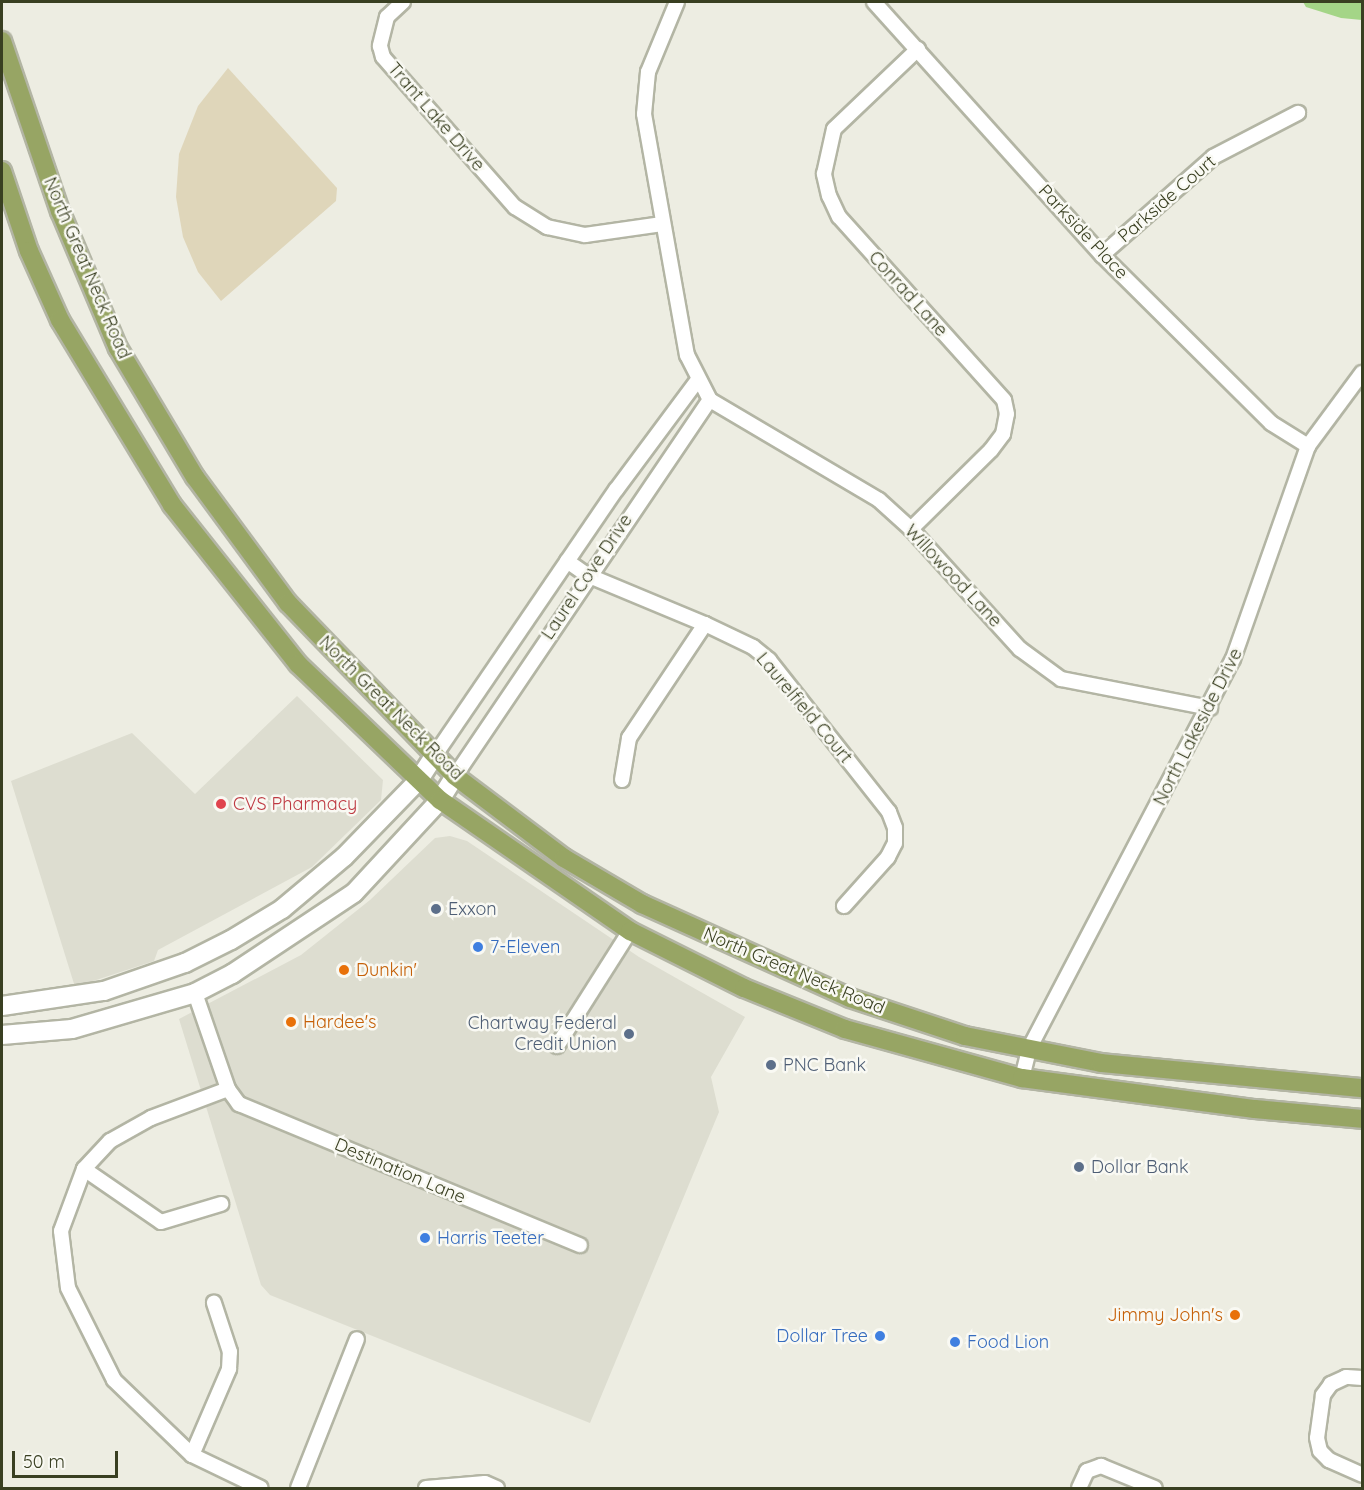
<!DOCTYPE html>
<html>
<head>
<meta charset="utf-8">
<style>
	body { margin:0 }
	#map { position:relative; width:1364px; height:1490px; overflow:hidden; background:#edede2; font-family:Quicksand,sans-serif }
	div>[style] { position:absolute }
	.built>* { inset:0; background:#ddddd0 }
	.green>* { inset:0; background:#dfd6ba }
	.water>* { inset:0; background:#a4d587 }
	.roads { filter:drop-shadow(2px 0 #b3b5a4) drop-shadow(-2px 0 #b3b5a4) drop-shadow(0 2px #b3b5a4) drop-shadow(0 -2px #b3b5a4) }
	.minor>* { height:14px; margin:-7px; padding:0 7px; transform-origin:7px; border-radius:7px; background:#fff }
	.secondary>* { height:18px; margin:-9px; padding:0 9px; transform-origin:9px; border-radius:9px; background:#fff }
	.primary>* { height:18px; margin:-9px; padding:0 9px; transform-origin:9px; border-radius:9px; background:#97a564 }
	.dots>* { width:16px; height:16px; translate:-50% -50%; box-sizing:border-box; border:3px solid #f9f9f3; border-radius:50% }
	span { translate:-50% -50%; white-space:nowrap; text-align:center; line-height:1.15; -webkit-text-stroke:5px #f9f9f3; paint-order:stroke }
	.street-label { font-size:18px; color:#393f21 }
	.health-label { font-size:18px; color:#be3a42 }
	.left { translate:0 -50%; text-align:left }
	.service-label { font-size:18px; color:#4e5e75 }
	.right { translate:-100% -50%; text-align:right }
	.shop-label { font-size:18px; color:#366cbe }
	.food-label { font-size:18px; color:#c56008 }
	.frame { position:absolute; inset:0; border:3px solid #393f21; pointer-events:none }
	.scale { position:absolute; left:12px; top:1451px; width:106px; height:27px; box-sizing:border-box; border:3px solid #393f21; border-top:0; padding-left:8px; font-size:18px; line-height:21px; white-space:nowrap; color:#393f21; -webkit-text-stroke:4px #f9f9f3; paint-order:stroke }
</style>
</head>
<body>
<div id="map">
	<div class="built">
		<div style="clip-path:polygon(297px 696px,383px 780px,381px 800px,312px 867px,158px 950px,154px 961px,75px 987px,11px 781px,132px 733px,195px 794px)"></div>
		<div style="clip-path:polygon(450px 836px,467px 841px,639px 957px,745px 1017px,711px 1077px,719px 1112px,590px 1423px,270px 1295px,261px 1285px,179px 1019px,301px 955px,370px 900px,435px 838px)"></div>
	</div>
	<div class="green">
		<div style="clip-path:polygon(228px 68px,337px 188px,336px 201px,221px 301px,198px 272px,183px 237px,176px 197px,179px 154px,198px 106px)"></div>
	</div>
	<div class="water">
		<div style="clip-path:polygon(1303px 2px,1362px 2px,1362px 20px,1341px 18px,1306px 7px)"></div>
	</div>
	<div class="roads">
		<div class="minor">
			<div style="left:403px;top:2px;width:22px;rotate:137deg"></div>
			<div style="left:387px;top:17px;width:30px;rotate:104deg"></div>
			<div style="left:380px;top:46px;width:11px;rotate:75deg"></div>
			<div style="left:383px;top:57px;width:200px;rotate:48.7deg"></div>
			<div style="left:515px;top:207px;width:38px;rotate:32deg"></div>
			<div style="left:547px;top:227px;width:39px;rotate:12deg"></div>
			<div style="left:585px;top:235px;width:78px;rotate:-8.1deg"></div>
			<div style="left:677px;top:2px;width:76px;rotate:112.5deg"></div>
			<div style="left:648px;top:72px;width:42px;rotate:95.4deg"></div>
			<div style="left:644px;top:114px;width:245px;rotate:79.9deg"></div>
			<div style="left:687px;top:355px;width:51px;rotate:62.9deg"></div>
			<div style="left:710px;top:400px;width:196px;rotate:30.6deg"></div>
			<div style="left:879px;top:500px;width:43px;rotate:42.2deg"></div>
			<div style="left:911px;top:529px;width:162px;rotate:47.8deg"></div>
			<div style="left:1020px;top:649px;width:51px;rotate:36.2deg"></div>
			<div style="left:1061px;top:679px;width:152px;rotate:11deg"></div>
			<div style="left:874px;top:2px;width:341px;rotate:48deg"></div>
			<div style="left:1102px;top:255px;width:238px;rotate:44.8deg"></div>
			<div style="left:1271px;top:423px;width:44px;rotate:31.9deg"></div>
			<div style="left:1102px;top:255px;width:148px;rotate:-41.4deg"></div>
			<div style="left:1213px;top:157px;width:96px;rotate:-27.4deg"></div>
			<div style="left:911px;top:529px;width:112px;rotate:-44.6deg"></div>
			<div style="left:991px;top:450px;width:20px;rotate:-53deg"></div>
			<div style="left:1003px;top:434px;width:20px;rotate:-79deg"></div>
			<div style="left:1007px;top:414px;width:14px;rotate:-102deg"></div>
			<div style="left:1004px;top:400px;width:246px;rotate:-132deg"></div>
			<div style="left:839px;top:217px;width:23px;rotate:-115deg"></div>
			<div style="left:829px;top:196px;width:23px;rotate:-103deg"></div>
			<div style="left:824px;top:174px;width:46px;rotate:-77.5deg"></div>
			<div style="left:834px;top:129px;width:116px;rotate:-43.6deg"></div>
			<div style="left:567px;top:561px;width:24px;rotate:35deg"></div>
			<div style="left:587px;top:575px;width:128px;rotate:22.6deg"></div>
			<div style="left:705px;top:624px;width:53px;rotate:25.6deg"></div>
			<div style="left:753px;top:647px;width:21px;rotate:39deg"></div>
			<div style="left:769px;top:660px;width:194px;rotate:51.7deg"></div>
			<div style="left:889px;top:812px;width:17px;rotate:69deg"></div>
			<div style="left:895px;top:828px;width:15px;rotate:90deg"></div>
			<div style="left:895px;top:843px;width:16px;rotate:117deg"></div>
			<div style="left:888px;top:857px;width:66px;rotate:131.9deg"></div>
			<div style="left:435px;top:755px;width:321px;rotate:-55.7deg"></div>
			<div style="left:616px;top:490px;width:136px;rotate:-53.4deg"></div>
			<div style="left:455px;top:776px;width:454px;rotate:-55.9deg"></div>
			<div style="left:622px;top:780px;width:43px;rotate:-80.5deg"></div>
			<div style="left:629px;top:738px;width:137px;rotate:-56.3deg"></div>
			<div style="left:195px;top:993px;width:102px;rotate:71deg"></div>
			<div style="left:228px;top:1089px;width:19px;rotate:54deg"></div>
			<div style="left:239px;top:1104px;width:369px;rotate:22.5deg"></div>
			<div style="left:557px;top:1046px;width:136px;rotate:-57.6deg"></div>
			<div style="left:1022px;top:1078px;width:30px;rotate:-76deg"></div>
			<div style="left:1029px;top:1049px;width:440px;rotate:-62.4deg"></div>
			<div style="left:1233px;top:659px;width:226px;rotate:-70.6deg"></div>
			<div style="left:1308px;top:446px;width:91px;rotate:-53.5deg"></div>
			<div style="left:228px;top:1089px;width:82px;rotate:159.4deg"></div>
			<div style="left:151px;top:1118px;width:47px;rotate:150.7deg"></div>
			<div style="left:110px;top:1141px;width:38px;rotate:133deg"></div>
			<div style="left:84px;top:1169px;width:66px;rotate:110.4deg"></div>
			<div style="left:61px;top:1231px;width:57px;rotate:83deg"></div>
			<div style="left:68px;top:1288px;width:103px;rotate:63.4deg"></div>
			<div style="left:114px;top:1380px;width:108px;rotate:43.9deg"></div>
			<div style="left:192px;top:1455px;width:76px;rotate:25.6deg"></div>
			<div style="left:84px;top:1169px;width:93px;rotate:34.5deg"></div>
			<div style="left:161px;top:1222px;width:63px;rotate:-16.7deg"></div>
			<div style="left:1362px;top:1378px;width:16px;rotate:-176deg"></div>
			<div style="left:1346px;top:1377px;width:17px;rotate:155deg"></div>
			<div style="left:1331px;top:1384px;width:14px;rotate:126deg"></div>
			<div style="left:1323px;top:1395px;width:43px;rotate:97.9deg"></div>
			<div style="left:1317px;top:1438px;width:13px;rotate:77deg"></div>
			<div style="left:1320px;top:1451px;width:13px;rotate:45deg"></div>
			<div style="left:1329px;top:1460px;width:36px;rotate:24deg"></div>
			<div style="left:192px;top:1455px;width:94px;rotate:-66.7deg"></div>
			<div style="left:229px;top:1369px;width:17px;rotate:-87deg"></div>
			<div style="left:230px;top:1352px;width:52px;rotate:-108.1deg"></div>
			<div style="left:298px;top:1488px;width:160px;rotate:-68.4deg"></div>
			<div style="left:426px;top:1488px;width:59px;rotate:-4.8deg"></div>
			<div style="left:485px;top:1483px;width:13px;rotate:23deg"></div>
			<div style="left:1079px;top:1488px;width:19px;rotate:-65deg"></div>
			<div style="left:1087px;top:1471px;width:15px;rotate:-20deg"></div>
			<div style="left:1101px;top:1466px;width:58px;rotate:22.2deg"></div>
		</div>
		<div class="secondary">
			<div style="left:2px;top:1006px;width:103px;rotate:-8.4deg"></div>
			<div style="left:104px;top:991px;width:86px;rotate:-19.1deg"></div>
			<div style="left:185px;top:963px;width:51px;rotate:-26.6deg"></div>
			<div style="left:231px;top:940px;width:60px;rotate:-31.3deg"></div>
			<div style="left:282px;top:909px;width:81px;rotate:-40deg"></div>
			<div style="left:344px;top:857px;width:106px;rotate:-45.8deg"></div>
			<div style="left:418px;top:781px;width:31px;rotate:-57deg"></div>
			<div style="left:2px;top:1035px;width:70px;rotate:-4.9deg"></div>
			<div style="left:72px;top:1029px;width:128px;rotate:-16.3deg"></div>
			<div style="left:195px;top:993px;width:42px;rotate:-27.2deg"></div>
			<div style="left:232px;top:974px;width:146px;rotate:-33.6deg"></div>
			<div style="left:354px;top:893px;width:127px;rotate:-47.2deg"></div>
			<div style="left:440px;top:800px;width:28px;rotate:-58deg"></div>
		</div>
		<div class="primary">
			<div style="left:2px;top:41px;width:180px;rotate:71.2deg"></div>
			<div style="left:60px;top:211px;width:149px;rotate:67.1deg"></div>
			<div style="left:118px;top:348px;width:150px;rotate:59.2deg"></div>
			<div style="left:195px;top:477px;width:157px;rotate:53.6deg"></div>
			<div style="left:288px;top:603px;width:240px;rotate:46deg"></div>
			<div style="left:455px;top:776px;width:136px;rotate:37deg"></div>
			<div style="left:564px;top:858px;width:91px;rotate:30.5deg"></div>
			<div style="left:642px;top:904px;width:228px;rotate:24.3deg"></div>
			<div style="left:850px;top:998px;width:121px;rotate:18.3deg"></div>
			<div style="left:965px;top:1036px;width:139px;rotate:11.2deg"></div>
			<div style="left:1101px;top:1063px;width:262px;rotate:5.5deg"></div>
			<div style="left:2px;top:171px;width:84px;rotate:71.4deg"></div>
			<div style="left:29px;top:251px;width:76px;rotate:65.8deg"></div>
			<div style="left:60px;top:320px;width:216px;rotate:58.8deg"></div>
			<div style="left:172px;top:505px;width:203px;rotate:51.6deg"></div>
			<div style="left:298px;top:664px;width:197px;rotate:43.8deg"></div>
			<div style="left:440px;top:800px;width:231px;rotate:34.6deg"></div>
			<div style="left:630px;top:931px;width:127px;rotate:26.6deg"></div>
			<div style="left:744px;top:988px;width:109px;rotate:22.1deg"></div>
			<div style="left:845px;top:1029px;width:184px;rotate:15.5deg"></div>
			<div style="left:1022px;top:1078px;width:235px;rotate:7.6deg"></div>
			<div style="left:1255px;top:1109px;width:107px;rotate:5.3deg"></div>
		</div>
	</div>
	<div class="dots">
		<div style="left:221px;top:804px;background:#e0444e"></div>
		<div style="left:436px;top:909px;background:#5c6f8a"></div>
		<div style="left:478px;top:947px;background:#3f7fe0"></div>
		<div style="left:344px;top:970px;background:#e8710a"></div>
		<div style="left:291px;top:1022px;background:#e8710a"></div>
		<div style="left:629px;top:1034px;background:#5c6f8a"></div>
		<div style="left:771px;top:1065px;background:#5c6f8a"></div>
		<div style="left:1079px;top:1167px;background:#5c6f8a"></div>
		<div style="left:425px;top:1238px;background:#3f7fe0"></div>
		<div style="left:1235px;top:1315px;background:#e8710a"></div>
		<div style="left:880px;top:1336px;background:#3f7fe0"></div>
		<div style="left:955px;top:1342px;background:#3f7fe0"></div>
	</div>
	<div class="street-label">
		<span style="left:436px;top:117px;rotate:49deg">Trant Lake Drive</span>
		<span style="left:1167px;top:199px;rotate:-41deg">Parkside Court</span>
		<span style="left:1083px;top:232px;rotate:47deg">Parkside Place</span>
		<span style="left:87px;top:268px;rotate:67deg">North Great Neck Road</span>
		<span style="left:908px;top:294px;rotate:48deg">Conrad Lane</span>
		<span style="left:953px;top:576px;rotate:47deg">Willowood Lane</span>
		<span style="left:587px;top:577px;rotate:-56deg">Laurel Cove Drive</span>
		<span style="left:391px;top:708px;rotate:45deg">North Great Neck Road</span>
		<span style="left:804px;top:708px;rotate:50deg">Laurelfield Court</span>
		<span style="left:1198px;top:727px;rotate:-63deg">North Lakeside Drive</span>
		<span style="left:794px;top:971px;rotate:23deg">North Great Neck Road</span>
		<span style="left:400px;top:1171px;rotate:23deg">Destination Lane</span>
	</div>
	<div class="health-label">
		<span class="left" style="left:233px;top:804px">CVS Pharmacy</span>
	</div>
	<div class="service-label">
		<span class="left" style="left:448px;top:909px">Exxon</span>
		<span class="right" style="left:617px;top:1034px">Chartway Federal<br>Credit Union</span>
		<span class="left" style="left:783px;top:1065px">PNC Bank</span>
		<span class="left" style="left:1091px;top:1167px">Dollar Bank</span>
	</div>
	<div class="shop-label">
		<span class="left" style="left:490px;top:947px">7-Eleven</span>
		<span class="left" style="left:437px;top:1238px">Harris Teeter</span>
		<span class="right" style="left:868px;top:1336px">Dollar Tree</span>
		<span class="left" style="left:967px;top:1342px">Food Lion</span>
	</div>
	<div class="food-label">
		<span class="left" style="left:356px;top:970px">Dunkin'</span>
		<span class="left" style="left:303px;top:1022px">Hardee's</span>
		<span class="right" style="left:1223px;top:1315px">Jimmy John's</span>
	</div>
	<div class="frame"></div>
	<div class="scale">50 m</div>
</div>
</body>
</html>
